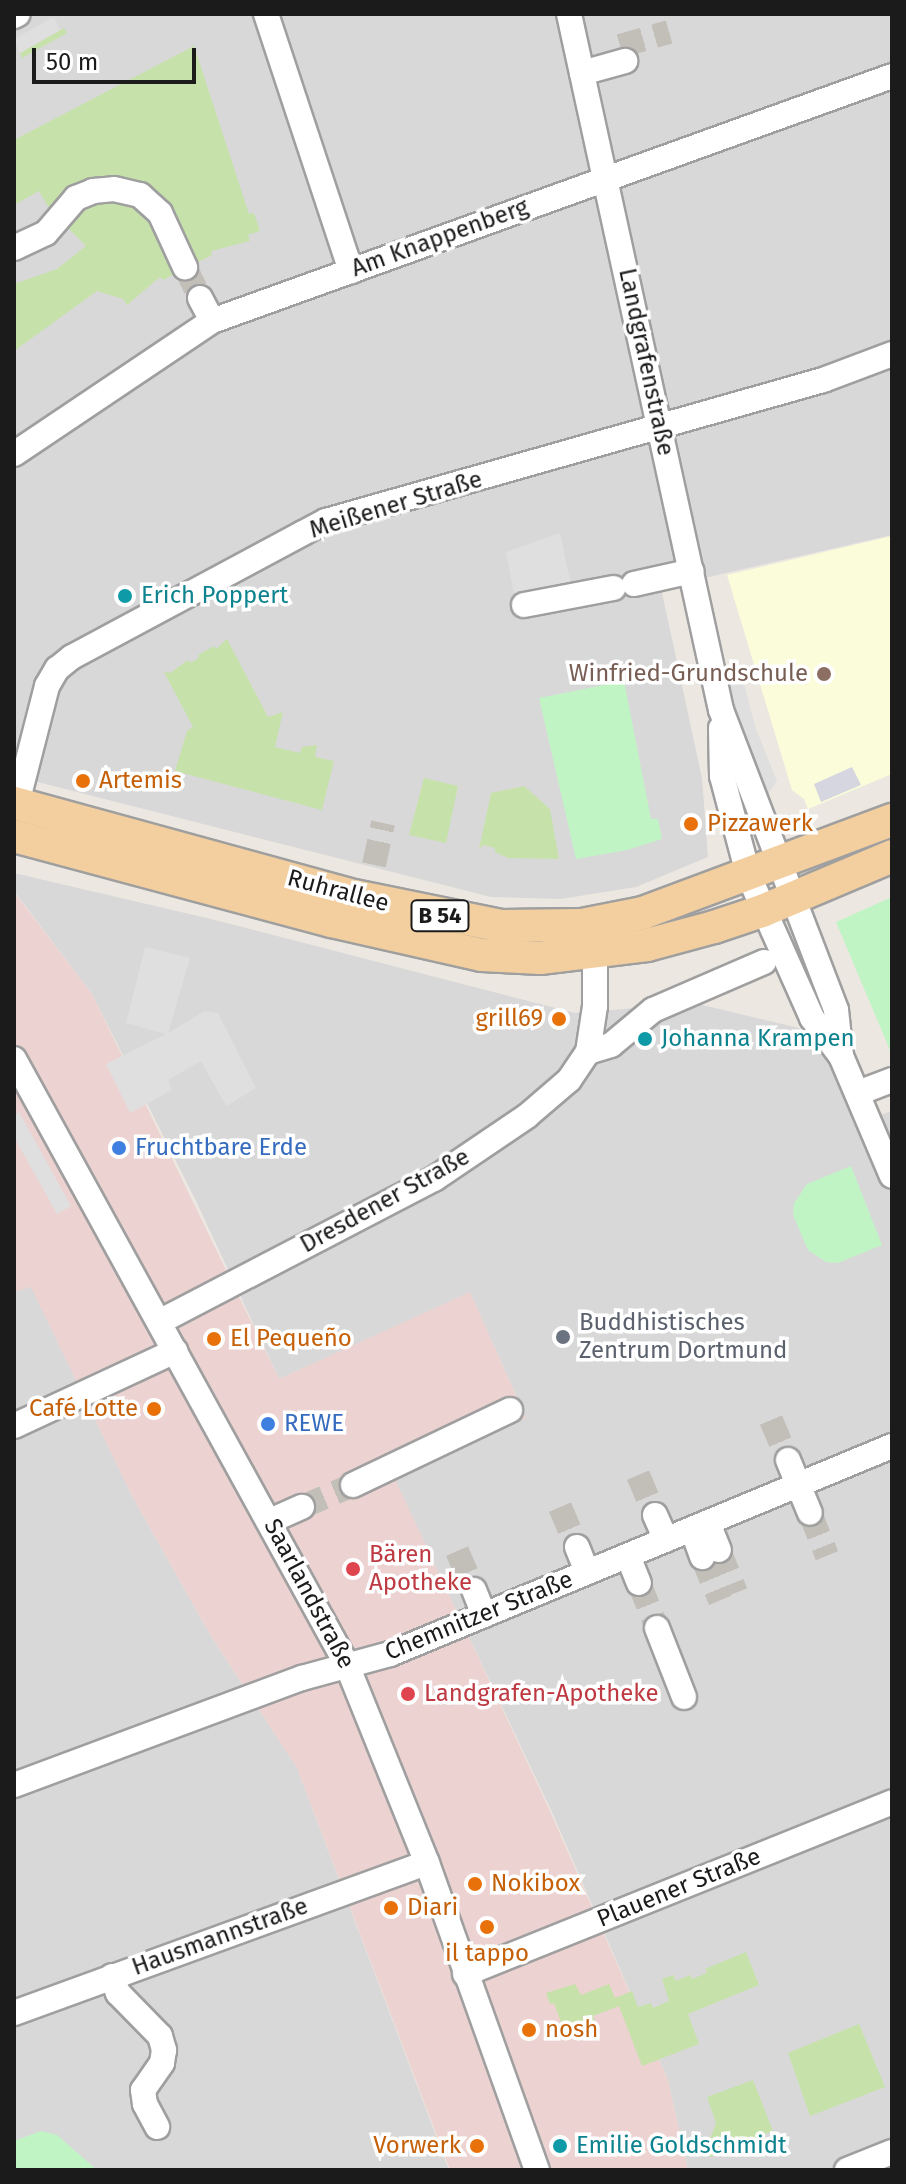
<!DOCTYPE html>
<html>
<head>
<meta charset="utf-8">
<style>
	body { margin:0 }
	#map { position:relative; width:906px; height:2184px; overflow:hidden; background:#ece8e1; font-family:"Fira Sans",sans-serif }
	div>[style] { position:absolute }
	.residential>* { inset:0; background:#d9d8d8 }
	.commercial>* { inset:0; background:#ecd2d1 }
	.education>* { inset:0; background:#fbfcda }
	.grass>* { inset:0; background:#c6e2aa }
	.park>* { inset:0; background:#c0f4c5 }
	.parking>* { inset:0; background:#dfdfdf }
	.plaza>* { inset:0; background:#d6d6e1 }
	.minor-tunnel>* { height:24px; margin-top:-12px; transform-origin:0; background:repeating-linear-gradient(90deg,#c2bfb9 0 24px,transparent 0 36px) }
	.roads { filter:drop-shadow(2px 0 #9f9f9f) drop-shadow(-2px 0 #9f9f9f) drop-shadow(0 2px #9f9f9f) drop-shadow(0 -2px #9f9f9f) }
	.minor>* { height:24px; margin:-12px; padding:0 12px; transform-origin:12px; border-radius:12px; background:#fff }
	.major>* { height:32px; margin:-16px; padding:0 16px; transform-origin:16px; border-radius:16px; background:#f3cf9f }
	.dots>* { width:22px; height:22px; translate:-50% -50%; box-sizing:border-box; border:4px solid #fff; border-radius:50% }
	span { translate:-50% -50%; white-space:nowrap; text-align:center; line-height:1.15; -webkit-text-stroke:7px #fff; paint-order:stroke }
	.shield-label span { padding:2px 6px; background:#fff; border:2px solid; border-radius:6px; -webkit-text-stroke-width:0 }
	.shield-label { font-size:22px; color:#1b1b1b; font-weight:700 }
	.street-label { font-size:24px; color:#1b1b1b }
	.culture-label { font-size:24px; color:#0d838f }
	.left { translate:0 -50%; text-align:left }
	.education-label { font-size:24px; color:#785e54 }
	.right { translate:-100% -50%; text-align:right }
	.food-label { font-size:24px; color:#c56008 }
	.shop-label { font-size:24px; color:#366cbe }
	.worship-label { font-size:24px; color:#5b616d }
	.health-label { font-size:24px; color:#be3a42 }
	.frame { position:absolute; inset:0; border:16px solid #1b1b1b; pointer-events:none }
	.scale { position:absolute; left:32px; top:48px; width:164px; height:36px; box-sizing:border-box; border:4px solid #1b1b1b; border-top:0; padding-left:10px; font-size:24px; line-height:28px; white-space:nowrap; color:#1b1b1b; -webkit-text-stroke:6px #fff; paint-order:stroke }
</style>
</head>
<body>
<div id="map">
	<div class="residential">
		<div style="clip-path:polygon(14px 14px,892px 14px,892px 535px,661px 588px,702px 778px,708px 857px,636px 887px,561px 899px,491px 897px,14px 776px)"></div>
		<div style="clip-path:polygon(14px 873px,211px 919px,575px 1013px,694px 1003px,799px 1028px,834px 1071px,857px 1123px,892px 1111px,892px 2170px,688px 2170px,668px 2080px,551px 1810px,393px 1477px,520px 1404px,470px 1293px,279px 1379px,196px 1201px,92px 994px,14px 891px)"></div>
		<div style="clip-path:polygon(31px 1286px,132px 1496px,211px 1636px,297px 1768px,449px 2170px,14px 2170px,14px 1292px)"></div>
	</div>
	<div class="commercial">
		<div style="clip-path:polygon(14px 892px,92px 994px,279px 1379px,470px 1292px,526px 1418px,394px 1477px,550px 1811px,668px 2080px,688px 2170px,450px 2170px,297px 1768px,211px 1636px,132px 1496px,31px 1287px,14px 1292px)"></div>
	</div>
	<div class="education">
		<div style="clip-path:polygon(892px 536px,892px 774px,808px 809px,804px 799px,792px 790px,727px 575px)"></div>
	</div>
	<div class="grass">
		<div style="clip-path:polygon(64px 28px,67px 33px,22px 58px,20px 53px)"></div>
		<div style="clip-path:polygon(194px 46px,249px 214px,254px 213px,260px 231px,248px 235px,250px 241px,211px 251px,212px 255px,163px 280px,160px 277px,127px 305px,123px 299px,97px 291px,14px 351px,14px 284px,57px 269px,86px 246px,50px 210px,39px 191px,14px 205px,14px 140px)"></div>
		<div style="clip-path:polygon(227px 639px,268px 717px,283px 712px,275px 747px,300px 753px,302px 747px,317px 745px,315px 757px,334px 761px,322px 810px,175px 771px,187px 731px,193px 727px,164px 672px,170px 673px,188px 660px,190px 663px,199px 658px,198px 655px,214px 646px,216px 649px)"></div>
		<div style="clip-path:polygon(424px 778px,458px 786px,446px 843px,409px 835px)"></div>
		<div style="clip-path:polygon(524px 786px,550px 809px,559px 859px,508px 858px,495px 852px,495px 848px,483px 845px,479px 849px,491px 793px)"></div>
		<div style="clip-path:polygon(746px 1952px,759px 1985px,688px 2014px,699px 2044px,642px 2066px,619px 2006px,593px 2016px,598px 2029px,567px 2039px,554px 2003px,550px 2004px,546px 1993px,575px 1984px,581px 1995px,609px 1984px,615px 1998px,632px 1991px,638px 2007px,651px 2003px,653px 2008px,669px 2001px,662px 1979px,673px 1975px,676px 1981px,690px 1975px,692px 1979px,707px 1973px,705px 1969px)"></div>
		<div style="clip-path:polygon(859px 2024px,885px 2087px,810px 2116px,788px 2053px)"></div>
		<div style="clip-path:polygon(753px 2080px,773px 2131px,710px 2157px,706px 2149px,716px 2123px,707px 2097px)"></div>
	</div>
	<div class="park">
		<div style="clip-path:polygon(624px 681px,651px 819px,658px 819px,662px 839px,627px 850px,576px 859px,539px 698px)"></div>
		<div style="clip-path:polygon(892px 897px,892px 1055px,836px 922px)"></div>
		<div style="clip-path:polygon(851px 1166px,882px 1245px,838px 1263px,826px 1262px,808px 1250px,793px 1215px,794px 1203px,807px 1184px)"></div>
		<div style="clip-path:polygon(41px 2131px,57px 2135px,97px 2170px,14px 2170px,14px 2141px)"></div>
	</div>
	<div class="parking">
		<div style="clip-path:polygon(54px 17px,60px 30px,20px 53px,14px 39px)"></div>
		<div style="clip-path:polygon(560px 533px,571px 585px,514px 594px,506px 552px)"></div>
		<div style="clip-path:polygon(740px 669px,756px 729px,777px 781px,767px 796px,728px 687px)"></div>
		<div style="clip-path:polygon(145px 947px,190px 958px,168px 1033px,205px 1011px,218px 1013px,256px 1088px,226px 1106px,201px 1061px,168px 1080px,172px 1090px,130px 1113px,106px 1064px,166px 1034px,126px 1023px)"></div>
		<div style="clip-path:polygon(19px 1112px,71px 1206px,57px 1214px,14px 1137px,14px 1115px)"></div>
	</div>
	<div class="plaza">
		<div style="clip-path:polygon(852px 767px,861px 785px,821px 802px,814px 784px)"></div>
	</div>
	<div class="minor-tunnel">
		<div style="left:620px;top:46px;width:51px;rotate:-15.9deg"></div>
		<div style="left:185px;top:267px;width:34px;rotate:64deg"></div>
		<div style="left:374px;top:865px;width:43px;rotate:-77.9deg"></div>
		<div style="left:771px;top:1420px;width:43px;rotate:67deg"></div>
		<div style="left:638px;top:1475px;width:43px;rotate:67deg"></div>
		<div style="left:302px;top:1507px;width:56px;rotate:-23.3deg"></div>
		<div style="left:560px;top:1507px;width:43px;rotate:67deg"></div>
		<div style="left:810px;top:1513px;width:46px;rotate:68.4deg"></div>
		<div style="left:719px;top:1550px;width:46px;rotate:68.4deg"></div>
		<div style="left:457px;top:1551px;width:43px;rotate:66.4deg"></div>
		<div style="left:702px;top:1557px;width:47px;rotate:67.3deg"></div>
		<div style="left:639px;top:1583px;width:48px;rotate:68.2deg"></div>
	</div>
	<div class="roads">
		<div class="minor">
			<div style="left:266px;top:14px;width:271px;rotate:71.7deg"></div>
			<div style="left:569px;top:14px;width:712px;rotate:77.68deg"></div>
			<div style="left:721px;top:710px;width:321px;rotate:69deg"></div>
			<div style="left:836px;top:1010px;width:46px;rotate:83.8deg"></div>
			<div style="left:14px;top:16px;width:4px;rotate:-27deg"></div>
			<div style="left:582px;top:73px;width:45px;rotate:-15.6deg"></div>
			<div style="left:14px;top:248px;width:35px;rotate:-25deg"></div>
			<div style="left:46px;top:233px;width:46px;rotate:-49.4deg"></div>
			<div style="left:76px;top:198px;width:18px;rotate:-22deg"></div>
			<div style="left:93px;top:191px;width:21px;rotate:-5deg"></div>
			<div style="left:114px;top:189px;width:27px;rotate:13deg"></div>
			<div style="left:140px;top:195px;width:27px;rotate:42deg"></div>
			<div style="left:160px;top:213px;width:60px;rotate:65.2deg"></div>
			<div style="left:200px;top:298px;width:26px;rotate:62deg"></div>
			<div style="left:14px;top:454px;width:239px;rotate:-33.9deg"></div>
			<div style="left:212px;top:321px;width:723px;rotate:-19.81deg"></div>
			<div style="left:634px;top:584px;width:59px;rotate:-12.6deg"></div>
			<div style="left:524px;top:605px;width:91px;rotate:-10.8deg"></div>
			<div style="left:721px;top:728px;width:48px;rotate:88.8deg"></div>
			<div style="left:722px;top:776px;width:101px;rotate:75.1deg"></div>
			<div style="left:748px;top:874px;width:158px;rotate:66deg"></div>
			<div style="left:812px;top:1018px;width:48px;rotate:52.7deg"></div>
			<div style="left:841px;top:1056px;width:130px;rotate:67deg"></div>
			<div style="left:17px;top:803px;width:121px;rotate:-75.6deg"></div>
			<div style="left:47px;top:686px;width:20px;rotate:-60deg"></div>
			<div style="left:57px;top:669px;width:19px;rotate:-39deg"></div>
			<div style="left:72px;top:657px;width:262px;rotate:-28.2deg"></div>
			<div style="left:303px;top:533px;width:26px;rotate:-28deg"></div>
			<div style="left:326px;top:521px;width:517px;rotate:-15.84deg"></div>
			<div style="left:823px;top:380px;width:74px;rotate:-20.6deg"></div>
			<div style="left:588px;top:1052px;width:24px;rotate:-17deg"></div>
			<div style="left:611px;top:1045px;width:55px;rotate:-39.8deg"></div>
			<div style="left:653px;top:1010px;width:121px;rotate:-23.4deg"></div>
			<div style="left:14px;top:1059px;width:691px;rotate:61.21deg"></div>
			<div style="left:347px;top:1665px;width:214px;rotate:68deg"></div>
			<div style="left:427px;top:1863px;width:326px;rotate:70.3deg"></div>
			<div style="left:858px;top:1093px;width:36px;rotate:-21deg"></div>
			<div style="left:159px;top:1322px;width:310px;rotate:-27.5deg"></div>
			<div style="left:434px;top:1179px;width:112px;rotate:-34.1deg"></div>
			<div style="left:527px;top:1116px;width:55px;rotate:-40.6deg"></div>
			<div style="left:569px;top:1080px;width:34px;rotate:-56deg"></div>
			<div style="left:588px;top:1052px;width:47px;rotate:-81.3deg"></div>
			<div style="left:595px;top:1006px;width:53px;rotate:-90deg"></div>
			<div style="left:14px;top:1426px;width:178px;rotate:-25deg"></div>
			<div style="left:788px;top:1460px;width:57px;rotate:67.5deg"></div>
			<div style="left:353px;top:1485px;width:174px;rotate:-25.5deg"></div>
			<div style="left:655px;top:1515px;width:27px;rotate:66deg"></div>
			<div style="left:270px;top:1521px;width:35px;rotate:-24deg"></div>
			<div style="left:708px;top:1523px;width:29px;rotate:68deg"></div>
			<div style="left:692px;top:1529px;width:30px;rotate:70deg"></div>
			<div style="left:577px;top:1547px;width:27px;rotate:68deg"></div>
			<div style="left:628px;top:1556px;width:29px;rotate:68deg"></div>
			<div style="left:474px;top:1590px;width:27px;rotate:68deg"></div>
			<div style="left:657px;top:1628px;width:74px;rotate:68.6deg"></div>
			<div style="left:14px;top:1785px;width:307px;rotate:-20.4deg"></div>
			<div style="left:302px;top:1678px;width:91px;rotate:-15.3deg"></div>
			<div style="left:390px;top:1654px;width:543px;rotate:-22.51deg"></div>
			<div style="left:465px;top:1974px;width:460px;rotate:-21.9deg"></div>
			<div style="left:112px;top:1976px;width:18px;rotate:71deg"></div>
			<div style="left:118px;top:1993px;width:60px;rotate:45.7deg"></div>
			<div style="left:160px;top:2036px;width:15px;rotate:74deg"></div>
			<div style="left:164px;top:2050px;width:13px;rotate:99deg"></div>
			<div style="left:162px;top:2063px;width:33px;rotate:125deg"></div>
			<div style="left:143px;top:2090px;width:14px;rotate:82deg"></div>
			<div style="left:145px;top:2104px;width:26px;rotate:62deg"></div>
			<div style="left:14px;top:2013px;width:439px;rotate:-20deg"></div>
			<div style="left:847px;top:2170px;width:48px;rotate:-21.8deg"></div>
		</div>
		<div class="major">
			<div style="left:14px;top:803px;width:352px;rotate:15.3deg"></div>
			<div style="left:354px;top:896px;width:150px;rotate:11.5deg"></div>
			<div style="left:501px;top:926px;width:81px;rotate:-0.7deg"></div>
			<div style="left:582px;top:925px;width:62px;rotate:-11.1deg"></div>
			<div style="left:643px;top:913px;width:266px;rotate:-20.5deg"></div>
			<div style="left:14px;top:836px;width:328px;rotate:15deg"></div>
			<div style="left:331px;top:921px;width:155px;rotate:12.7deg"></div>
			<div style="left:482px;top:955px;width:58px;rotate:3deg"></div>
			<div style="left:540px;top:958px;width:108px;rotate:-6.9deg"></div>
			<div style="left:647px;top:945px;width:69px;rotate:-15deg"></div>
			<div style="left:714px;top:927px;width:51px;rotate:-18.4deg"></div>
			<div style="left:762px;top:911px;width:141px;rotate:-22.9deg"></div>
		</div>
	</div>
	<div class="dots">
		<div style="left:125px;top:596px;background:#0f9aa8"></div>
		<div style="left:824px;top:674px;background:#8d6e63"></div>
		<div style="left:83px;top:781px;background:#e8710a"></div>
		<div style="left:691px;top:824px;background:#e8710a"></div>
		<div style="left:559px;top:1019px;background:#e8710a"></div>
		<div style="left:645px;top:1039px;background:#0f9aa8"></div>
		<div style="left:119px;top:1148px;background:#3f7fe0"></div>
		<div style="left:563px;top:1337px;background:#6b7280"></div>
		<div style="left:214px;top:1339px;background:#e8710a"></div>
		<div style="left:154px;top:1409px;background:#e8710a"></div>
		<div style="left:268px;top:1424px;background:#3f7fe0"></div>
		<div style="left:353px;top:1569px;background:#e0444e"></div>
		<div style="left:408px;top:1694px;background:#e0444e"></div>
		<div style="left:475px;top:1884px;background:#e8710a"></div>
		<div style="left:391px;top:1908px;background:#e8710a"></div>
		<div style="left:487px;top:1927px;background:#e8710a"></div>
		<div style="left:529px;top:2030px;background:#e8710a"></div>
		<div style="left:477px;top:2146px;background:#e8710a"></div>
		<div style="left:560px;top:2146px;background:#0f9aa8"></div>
	</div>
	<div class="shield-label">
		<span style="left:440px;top:916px">B 54</span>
	</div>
	<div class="street-label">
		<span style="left:440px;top:238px;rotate:-20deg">Am Knappenberg</span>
		<span style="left:646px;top:362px;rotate:78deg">Landgrafenstraße</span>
		<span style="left:396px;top:505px;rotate:-17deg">Meißener Straße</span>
		<span style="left:338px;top:891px;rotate:15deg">Ruhrallee</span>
		<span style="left:385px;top:1201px;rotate:-29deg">Dresdener Straße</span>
		<span style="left:309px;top:1594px;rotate:62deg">Saarlandstraße</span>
		<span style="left:479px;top:1616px;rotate:-22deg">Chemnitzer Straße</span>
		<span style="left:679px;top:1888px;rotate:-22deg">Plauener Straße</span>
		<span style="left:220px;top:1937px;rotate:-20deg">Hausmannstraße</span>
	</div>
	<div class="culture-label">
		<span class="left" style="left:141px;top:596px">Erich Poppert</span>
		<span class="left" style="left:661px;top:1039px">Johanna Krampen</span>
		<span class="left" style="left:576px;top:2146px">Emilie Goldschmidt</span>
	</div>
	<div class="education-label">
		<span class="right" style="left:808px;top:674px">Winfried-Grundschule</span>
	</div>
	<div class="food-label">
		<span class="left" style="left:99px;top:781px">Artemis</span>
		<span class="left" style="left:707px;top:824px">Pizzawerk</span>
		<span class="right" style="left:543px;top:1019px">grill69</span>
		<span class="left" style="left:230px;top:1339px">El Pequeño</span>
		<span class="right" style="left:138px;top:1409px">Café Lotte</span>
		<span class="left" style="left:491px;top:1884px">Nokibox</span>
		<span class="left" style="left:407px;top:1908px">Diari</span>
		<span style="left:487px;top:1954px">il tappo</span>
		<span class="left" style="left:545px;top:2030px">nosh</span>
		<span class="right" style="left:461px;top:2146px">Vorwerk</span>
	</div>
	<div class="shop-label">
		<span class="left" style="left:135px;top:1148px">Fruchtbare Erde</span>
		<span class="left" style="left:284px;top:1424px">REWE</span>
	</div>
	<div class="worship-label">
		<span class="left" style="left:579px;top:1337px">Buddhistisches<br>Zentrum Dortmund</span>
	</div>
	<div class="health-label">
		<span class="left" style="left:369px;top:1569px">Bären<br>Apotheke</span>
		<span class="left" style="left:424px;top:1694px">Landgrafen-Apotheke</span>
	</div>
	<div class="frame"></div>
	<div class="scale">50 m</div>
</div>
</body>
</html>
